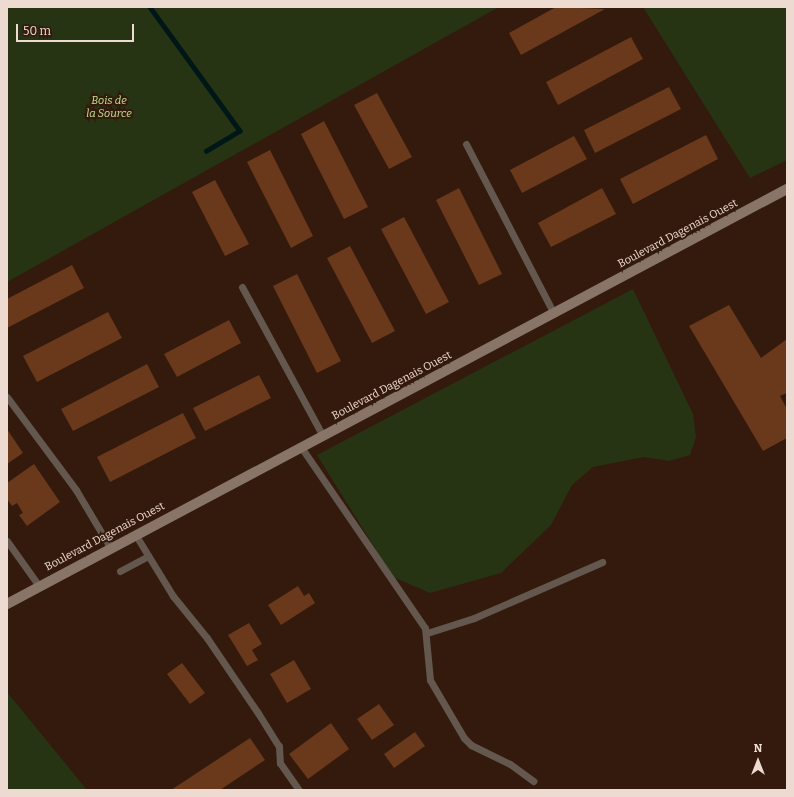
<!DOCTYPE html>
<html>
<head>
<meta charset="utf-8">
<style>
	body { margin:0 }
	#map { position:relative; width:794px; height:797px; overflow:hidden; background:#331a0c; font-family:Bitter,serif }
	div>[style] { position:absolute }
	.green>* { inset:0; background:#263413 }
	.stream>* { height:4.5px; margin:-2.25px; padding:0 2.25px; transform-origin:2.25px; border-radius:2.25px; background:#001718 }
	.building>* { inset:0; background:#6a381b }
	.service>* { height:7px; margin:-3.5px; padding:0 3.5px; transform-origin:3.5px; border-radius:3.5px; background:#63574e }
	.secondary>* { height:10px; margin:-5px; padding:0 5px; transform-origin:5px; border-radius:5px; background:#887567 }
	span { translate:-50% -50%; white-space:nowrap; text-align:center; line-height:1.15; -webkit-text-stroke:4px #331a0c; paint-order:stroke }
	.park-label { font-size:11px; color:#bfe292; font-style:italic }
	.street-label { font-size:11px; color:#eddbd2 }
	.frame { position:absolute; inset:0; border:8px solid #eddbd2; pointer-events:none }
	.north { position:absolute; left:738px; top:741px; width:40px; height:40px; -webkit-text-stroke:3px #331a0c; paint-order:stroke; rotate:0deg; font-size:11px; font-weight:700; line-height:16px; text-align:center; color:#eddbd2 }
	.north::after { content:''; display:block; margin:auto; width:14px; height:18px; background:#eddbd2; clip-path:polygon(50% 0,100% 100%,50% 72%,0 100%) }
	.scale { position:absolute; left:16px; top:24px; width:118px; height:18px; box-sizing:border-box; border:2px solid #eddbd2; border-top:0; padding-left:5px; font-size:12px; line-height:14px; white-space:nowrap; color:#eddbd2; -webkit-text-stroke:3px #331a0c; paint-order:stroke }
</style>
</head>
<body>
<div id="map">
	<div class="green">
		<div style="clip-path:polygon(7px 7px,499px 7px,7px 282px)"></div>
		<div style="clip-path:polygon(643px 7px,787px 7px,787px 160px,750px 178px)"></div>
		<div style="clip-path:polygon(633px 289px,693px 414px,696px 437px,690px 455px,669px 461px,644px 457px,593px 467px,572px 485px,551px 525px,501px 573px,430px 593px,393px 577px,317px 455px)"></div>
		<div style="clip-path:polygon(7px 692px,87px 790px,7px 790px)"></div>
	</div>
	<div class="stream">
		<div style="left:150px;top:7px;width:153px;rotate:54deg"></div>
		<div style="left:240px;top:131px;width:39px;rotate:149deg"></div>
	</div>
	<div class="building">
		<div style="clip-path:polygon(556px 7px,605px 9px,521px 55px,509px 33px)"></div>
		<div style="clip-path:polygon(631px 37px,643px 59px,558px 105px,546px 82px)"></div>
		<div style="clip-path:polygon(669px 87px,681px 109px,595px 153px,584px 130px)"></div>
		<div style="clip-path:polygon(377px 93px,412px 157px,389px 169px,354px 105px)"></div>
		<div style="clip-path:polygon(324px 121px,368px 207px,344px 219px,301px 134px)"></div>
		<div style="clip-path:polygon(706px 135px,718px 159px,633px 204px,620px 179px)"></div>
		<div style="clip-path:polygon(574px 136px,587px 159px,522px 193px,510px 170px)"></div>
		<div style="clip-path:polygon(270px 150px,313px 236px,291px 248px,247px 162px)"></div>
		<div style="clip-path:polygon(215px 180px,249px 244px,225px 256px,192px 192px)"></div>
		<div style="clip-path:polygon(459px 188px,502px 274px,479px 285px,436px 200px)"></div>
		<div style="clip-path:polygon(602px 188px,616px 214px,551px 247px,538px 223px)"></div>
		<div style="clip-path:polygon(404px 217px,449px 302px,426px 314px,381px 229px)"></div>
		<div style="clip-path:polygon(350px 246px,395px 331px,372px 343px,327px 258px)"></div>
		<div style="clip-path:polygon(72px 265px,84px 288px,7px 328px,7px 299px)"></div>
		<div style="clip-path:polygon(297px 274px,341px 361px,317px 373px,273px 286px)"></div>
		<div style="clip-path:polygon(729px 305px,761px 358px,787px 339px,787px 393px,780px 396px,787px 409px,787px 438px,763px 451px,689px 326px)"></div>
		<div style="clip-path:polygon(108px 312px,122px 338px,37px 382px,23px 356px)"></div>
		<div style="clip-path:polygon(229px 320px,241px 343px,177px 377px,164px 354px)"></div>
		<div style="clip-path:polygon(147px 364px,159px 387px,73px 431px,61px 409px)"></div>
		<div style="clip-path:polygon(259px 375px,271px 398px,205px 431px,193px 408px)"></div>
		<div style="clip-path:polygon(183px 413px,196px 438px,110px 482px,97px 457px)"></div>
		<div style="clip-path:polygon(7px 429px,23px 453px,7px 464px)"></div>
		<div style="clip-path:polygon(34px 464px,60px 502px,27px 526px,19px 515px,23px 513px,17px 503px,12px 506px,7px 499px,7px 483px)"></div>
		<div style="clip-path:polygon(298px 586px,304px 596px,309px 593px,315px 603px,281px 625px,268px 605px)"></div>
		<div style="clip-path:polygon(249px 623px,262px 644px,252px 650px,258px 660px,247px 666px,228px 635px)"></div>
		<div style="clip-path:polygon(294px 660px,311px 689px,287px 703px,270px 674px)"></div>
		<div style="clip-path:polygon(182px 663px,205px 693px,190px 704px,167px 674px)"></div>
		<div style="clip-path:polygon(379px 704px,394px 725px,372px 740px,357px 719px)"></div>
		<div style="clip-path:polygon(331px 723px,349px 749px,308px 779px,289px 754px)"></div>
		<div style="clip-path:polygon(415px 732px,425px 746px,394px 768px,384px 754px)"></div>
		<div style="clip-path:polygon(250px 738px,265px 760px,220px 790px,171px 790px)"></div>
	</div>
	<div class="service">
		<div style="left:466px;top:144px;width:191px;rotate:62.6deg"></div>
		<div style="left:242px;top:287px;width:170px;rotate:61.5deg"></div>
		<div style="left:7px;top:397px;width:116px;rotate:53.4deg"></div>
		<div style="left:76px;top:490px;width:66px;rotate:59.2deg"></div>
		<div style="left:301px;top:447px;width:219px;rotate:55.6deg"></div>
		<div style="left:425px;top:628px;width:52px;rotate:84.5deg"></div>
		<div style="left:430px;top:680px;width:67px;rotate:59.6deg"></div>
		<div style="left:464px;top:738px;width:10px;rotate:45deg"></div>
		<div style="left:471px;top:745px;width:43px;rotate:26deg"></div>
		<div style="left:510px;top:764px;width:29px;rotate:36deg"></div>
		<div style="left:135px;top:534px;width:73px;rotate:58.5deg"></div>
		<div style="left:173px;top:596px;width:54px;rotate:51deg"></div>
		<div style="left:207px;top:638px;width:91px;rotate:55.8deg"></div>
		<div style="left:258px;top:713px;width:39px;rotate:58deg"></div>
		<div style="left:279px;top:746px;width:17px;rotate:87deg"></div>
		<div style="left:280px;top:763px;width:33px;rotate:55deg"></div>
		<div style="left:7px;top:541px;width:55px;rotate:54.6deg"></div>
		<div style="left:120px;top:571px;width:32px;rotate:-28deg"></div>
		<div style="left:427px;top:633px;width:49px;rotate:-17.7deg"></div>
		<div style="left:474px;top:618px;width:140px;rotate:-23.6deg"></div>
	</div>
	<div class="secondary">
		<div style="left:7px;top:604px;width:884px;rotate:-28.02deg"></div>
	</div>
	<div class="park-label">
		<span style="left:109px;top:108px">Bois de<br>la Source</span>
	</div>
	<div class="street-label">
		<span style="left:678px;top:234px;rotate:-28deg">Boulevard Dagenais Ouest</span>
		<span style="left:392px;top:386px;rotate:-28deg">Boulevard Dagenais Ouest</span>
		<span style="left:105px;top:537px;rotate:-28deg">Boulevard Dagenais Ouest</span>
	</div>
	<div class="frame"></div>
	<div class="north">N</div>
	<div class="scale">50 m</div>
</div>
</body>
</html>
